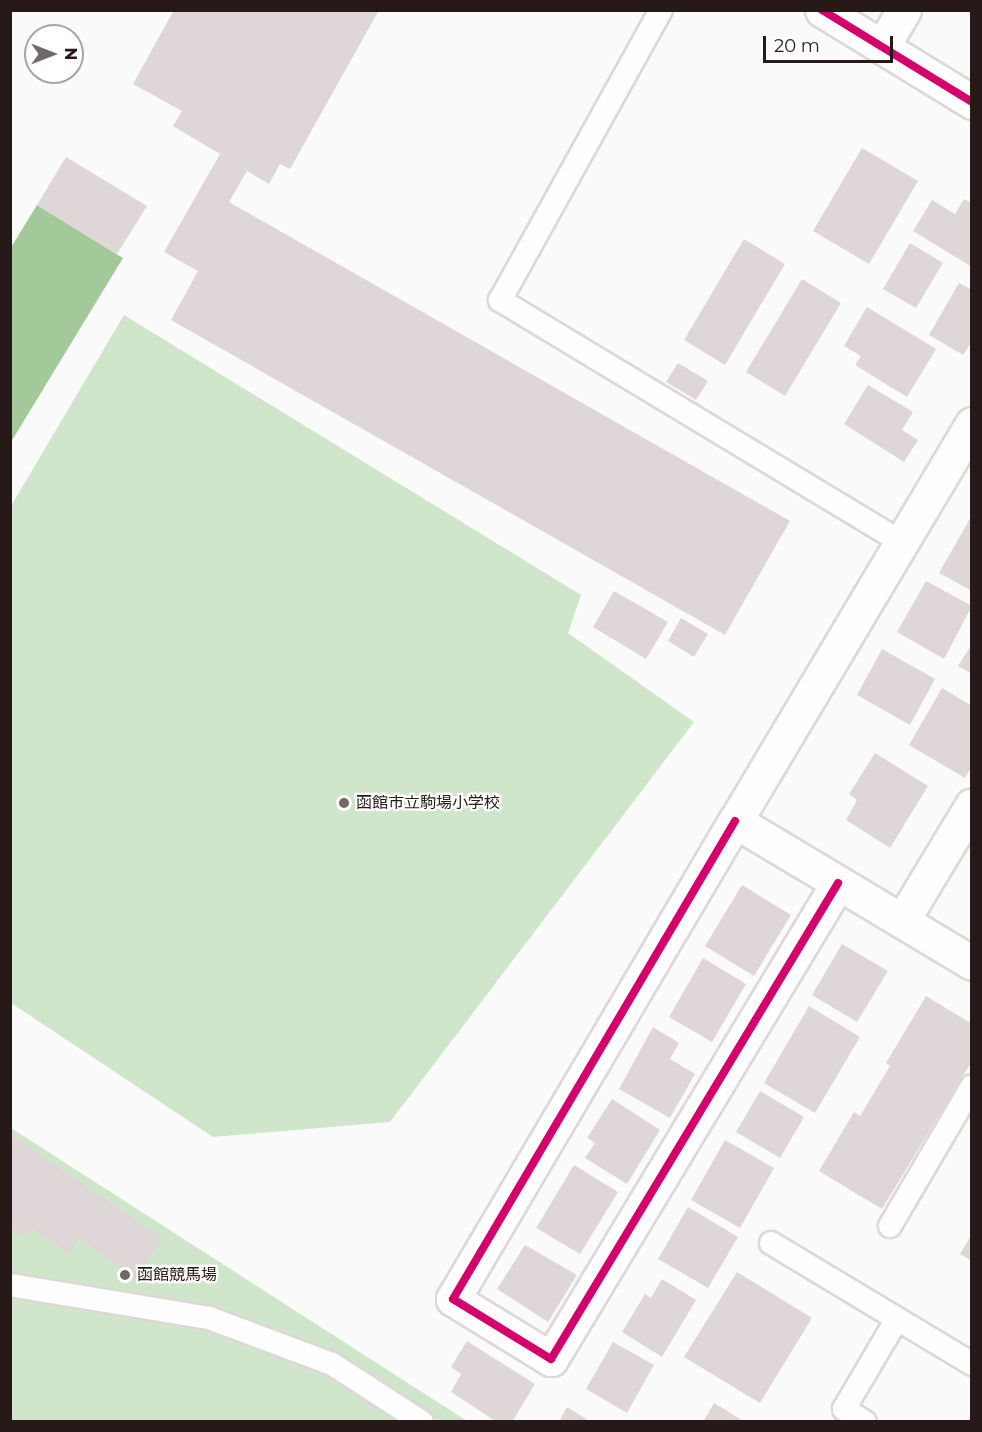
<!DOCTYPE html>
<html>
<head>
<meta charset="utf-8">
<style>
	body { margin:0 }
	#map { position:relative; width:982px; height:1432px; overflow:hidden; background:#fafafa; font-family:Montserrat,"Noto Sans JP",sans-serif }
	div>[style] { position:absolute }
	.green>* { inset:0; background:#cfe6ca }
	.water>* { inset:0; background:#a3c99b }
	.building>* { inset:0; background:#dfd7d7 }
	.roads { filter:drop-shadow(2px 0 #dfd7d7) drop-shadow(-2px 0 #dfd7d7) drop-shadow(0 2px #dfd7d7) drop-shadow(0 -2px #dfd7d7) }
	.service>* { height:22px; margin:-11px; padding:0 11px; transform-origin:11px; border-radius:11px; background:#fefefe }
	.minor>* { height:33px; margin:-16.5px; padding:0 16.5px; transform-origin:16.5px; border-radius:16.5px; background:#fefefe }
	.tertiary>* { height:33px; margin:-16.5px; padding:0 16.5px; transform-origin:16.5px; border-radius:16.5px; background:#fefefe }
	.cycleway>* { height:8px; margin:-4px; padding:0 4px; transform-origin:4px; border-radius:4px; background:#d6006c }
	.dots>* { width:16px; height:16px; translate:-50% -50%; box-sizing:border-box; border:3px solid #fff; border-radius:50% }
	span { translate:-50% -50%; white-space:nowrap; text-align:center; line-height:1.15; -webkit-text-stroke:4.5px #fff; paint-order:stroke }
	.poi-label { font-size:16px; color:#281919 }
	.left { translate:0 -50%; text-align:left }
	.frame { position:absolute; inset:0; border:12px solid #281919; pointer-events:none }
	.north { position:absolute; left:24px; top:24px; width:60px; height:60px; box-sizing:border-box; background:#fff; border:2px solid #a9a3a3; border-radius:50%; rotate:90deg; font-size:16px; font-weight:700; line-height:24px; text-align:center; color:#281919 }
	.north::after { content:''; display:block; margin:auto; width:21px; height:27px; background:#726868; clip-path:polygon(50% 0,100% 100%,50% 72%,0 100%) }
	.scale { position:absolute; left:763px; top:36px; width:130px; height:27px; box-sizing:border-box; border:3px solid #281919; border-top:0; padding-left:8px; font-size:18px; line-height:21px; white-space:nowrap; color:#281919; -webkit-text-stroke:4px #fff; paint-order:stroke }
</style>
</head>
<body>
<div id="map">
	<div class="green">
		<div style="clip-path:polygon(124px 315px,581px 595px,568px 633px,694px 722px,390px 1122px,213px 1137px,11px 1003px,11px 506px)"></div>
		<div style="clip-path:polygon(11px 1128px,467px 1421px,11px 1421px)"></div>
	</div>
	<div class="water">
		<div style="clip-path:polygon(37px 205px,123px 258px,11px 442px,10px 249px)"></div>
	</div>
	<div class="building">
		<div style="clip-path:polygon(174px 10px,379px 10px,290px 169px,280px 164px,269px 184px,247px 171px,229px 202px,790px 521px,725px 635px,171px 320px,198px 271px,164px 252px,220px 154px,173px 126px,182px 111px,133px 84px)"></div>
		<div style="clip-path:polygon(862px 148px,918px 181px,869px 264px,813px 231px)"></div>
		<div style="clip-path:polygon(66px 157px,147px 206px,117px 254px,37px 205px)"></div>
		<div style="clip-path:polygon(964px 199px,972px 203px,972px 267px,913px 231px,932px 200px,955px 214px)"></div>
		<div style="clip-path:polygon(744px 239px,785px 264px,725px 365px,684px 340px)"></div>
		<div style="clip-path:polygon(910px 243px,943px 263px,916px 308px,883px 289px)"></div>
		<div style="clip-path:polygon(802px 279px,841px 303px,785px 396px,746px 372px)"></div>
		<div style="clip-path:polygon(959px 283px,972px 290px,972px 341px,963px 355px,929px 335px)"></div>
		<div style="clip-path:polygon(867px 307px,936px 349px,907px 397px,855px 365px,861px 356px,844px 346px)"></div>
		<div style="clip-path:polygon(678px 363px,708px 381px,696px 400px,666px 382px)"></div>
		<div style="clip-path:polygon(868px 385px,913px 412px,902px 430px,918px 440px,904px 462px,844px 424px)"></div>
		<div style="clip-path:polygon(972px 515px,972px 591px,939px 573px)"></div>
		<div style="clip-path:polygon(926px 581px,972px 606px,944px 659px,897px 632px)"></div>
		<div style="clip-path:polygon(614px 591px,668px 622px,646px 659px,593px 627px)"></div>
		<div style="clip-path:polygon(681px 618px,708px 634px,694px 657px,668px 641px)"></div>
		<div style="clip-path:polygon(972px 644px,972px 674px,958px 666px)"></div>
		<div style="clip-path:polygon(882px 649px,935px 679px,910px 725px,857px 695px)"></div>
		<div style="clip-path:polygon(942px 688px,972px 706px,972px 766px,965px 778px,909px 745px)"></div>
		<div style="clip-path:polygon(875px 753px,928px 786px,890px 848px,846px 820px,857px 800px,849px 794px)"></div>
		<div style="clip-path:polygon(742px 885px,791px 915px,754px 976px,705px 946px)"></div>
		<div style="clip-path:polygon(842px 944px,888px 971px,857px 1022px,812px 995px)"></div>
		<div style="clip-path:polygon(703px 958px,746px 984px,712px 1042px,669px 1017px)"></div>
		<div style="clip-path:polygon(926px 996px,972px 1024px,972px 1061px,882px 1209px,819px 1171px,854px 1112px,860px 1116px,890px 1066px,886px 1063px)"></div>
		<div style="clip-path:polygon(809px 1006px,860px 1037px,815px 1113px,764px 1083px)"></div>
		<div style="clip-path:polygon(653px 1027px,679px 1043px,670px 1059px,695px 1074px,670px 1118px,619px 1089px)"></div>
		<div style="clip-path:polygon(760px 1091px,804px 1117px,780px 1158px,736px 1132px)"></div>
		<div style="clip-path:polygon(612px 1099px,660px 1130px,627px 1184px,585px 1158px,595px 1143px,587px 1138px)"></div>
		<div style="clip-path:polygon(10px 1134px,163px 1239px,137px 1278px,79px 1239px,69px 1254px,30px 1227px,23px 1237px,10px 1228px)"></div>
		<div style="clip-path:polygon(725px 1140px,774px 1168px,740px 1228px,691px 1200px)"></div>
		<div style="clip-path:polygon(574px 1165px,618px 1192px,580px 1254px,536px 1228px)"></div>
		<div style="clip-path:polygon(688px 1207px,738px 1237px,708px 1288px,658px 1259px)"></div>
		<div style="clip-path:polygon(972px 1234px,972px 1261px,960px 1254px)"></div>
		<div style="clip-path:polygon(525px 1245px,577px 1275px,548px 1322px,497px 1289px)"></div>
		<div style="clip-path:polygon(737px 1272px,812px 1318px,760px 1403px,684px 1357px)"></div>
		<div style="clip-path:polygon(662px 1279px,696px 1300px,662px 1357px,622px 1332px,645px 1294px,651px 1298px)"></div>
		<div style="clip-path:polygon(467px 1341px,535px 1384px,512px 1422px,497px 1422px,451px 1392px,461px 1374px,451px 1367px)"></div>
		<div style="clip-path:polygon(613px 1342px,654px 1365px,627px 1413px,586px 1389px)"></div>
		<div style="clip-path:polygon(714px 1403px,745px 1422px,703px 1422px)"></div>
		<div style="clip-path:polygon(567px 1407px,591px 1422px,559px 1422px)"></div>
	</div>
	<div class="roads">
		<div class="service">
			<div style="left:661px;top:10px;width:332px;rotate:119deg"></div>
			<div style="left:500px;top:300px;width:468px;rotate:31.1deg"></div>
			<div style="left:890px;top:1226px;width:162px;rotate:-59.6deg"></div>
			<div style="left:771px;top:1243px;width:235px;rotate:31deg"></div>
			<div style="left:10px;top:1285px;width:202px;rotate:9.4deg"></div>
			<div style="left:209px;top:1318px;width:131px;rotate:20.5deg"></div>
			<div style="left:332px;top:1364px;width:107px;rotate:32.8deg"></div>
			<div style="left:865px;top:1422px;width:25px;rotate:-148deg"></div>
			<div style="left:844px;top:1409px;width:104px;rotate:-59.5deg"></div>
		</div>
		<div class="minor">
			<div style="left:882px;top:47px;width:43px;rotate:-59.3deg"></div>
			<div style="left:735px;top:821px;width:555px;rotate:120.54deg"></div>
			<div style="left:453px;top:1299px;width:115px;rotate:31.5deg"></div>
			<div style="left:551px;top:1359px;width:556px;rotate:-58.91deg"></div>
			<div style="left:902px;top:921px;width:135px;rotate:-58.9deg"></div>
		</div>
		<div class="tertiary">
			<div style="left:822px;top:10px;width:176px;rotate:31.5deg"></div>
			<div style="left:972px;top:424px;width:462px;rotate:120.8deg"></div>
			<div style="left:735px;top:821px;width:276px;rotate:30.9deg"></div>
		</div>
	</div>
	<div class="cycleway">
		<div style="left:822px;top:10px;width:176px;rotate:31.5deg"></div>
		<div style="left:735px;top:821px;width:555px;rotate:120.54deg"></div>
		<div style="left:453px;top:1299px;width:115px;rotate:31.5deg"></div>
		<div style="left:551px;top:1359px;width:556px;rotate:-58.91deg"></div>
	</div>
	<div class="dots">
		<div style="left:344px;top:803px;background:#726868"></div>
		<div style="left:125px;top:1275px;background:#726868"></div>
	</div>
	<div class="poi-label">
		<span class="left" style="left:356px;top:803px">函館市立駒場小学校</span>
		<span class="left" style="left:137px;top:1275px">函館競馬場</span>
	</div>
	<div class="frame"></div>
	<div class="north">N</div>
	<div class="scale">20 m</div>
</div>
</body>
</html>
